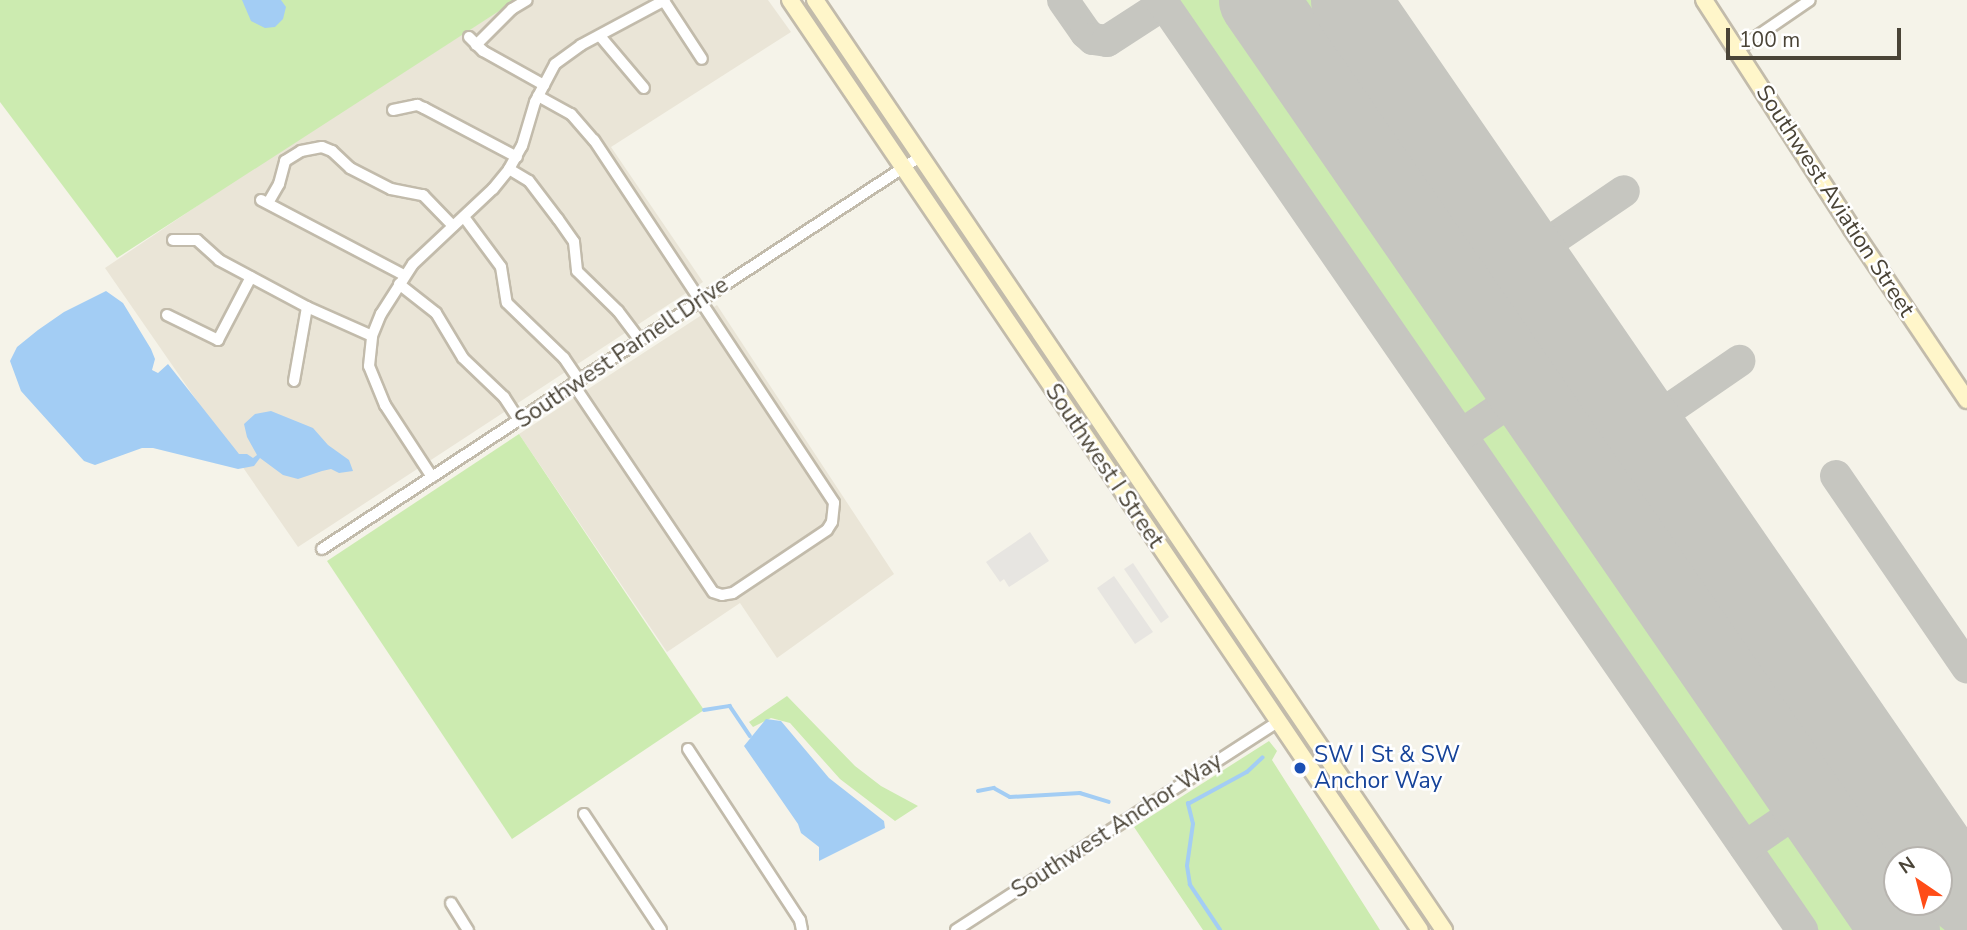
<!DOCTYPE html>
<html>
<head>
<meta charset="utf-8">
<style>
	body { margin:0 }
	#map { position:relative; width:1967px; height:930px; overflow:hidden; background:#f5f3e9; font-family:"Nunito Sans",sans-serif }
	div>[style] { position:absolute }
	.residential>* { inset:0; background:#eae5d7 }
	.green>* { inset:0; background:#ccebb0 }
	.parking>* { inset:0; background:#e7e5e1 }
	.water>* { inset:0; background:#a3cdf4 }
	.stream>* { height:3.5px; margin:-1.75px; padding:0 1.75px; transform-origin:1.75px; border-radius:1.75px; background:#a3cdf4 }
	.taxiway>* { height:32px; margin:-16px; padding:0 16px; transform-origin:16px; border-radius:16px; background:#c6c6c0 }
	.runway>* { height:79px; margin:-39.5px; padding:0 39.5px; transform-origin:39.5px; border-radius:39.5px; background:#c6c6c0 }
	.roads { filter:drop-shadow(2px 0 #c2bbab) drop-shadow(-2px 0 #c2bbab) drop-shadow(0 2px #c2bbab) drop-shadow(0 -2px #c2bbab) }
	.street>* { height:10px; margin:-5px; padding:0 5px; transform-origin:5px; border-radius:5px; background:#fff }
	.secondary>* { height:16px; margin:-8px; padding:0 8px; transform-origin:8px; border-radius:8px; background:#fff6ca }
	.dots>* { width:19px; height:19px; translate:-50% -50%; box-sizing:border-box; border:4px solid #fff; border-radius:50% }
	span { translate:-50% -50%; white-space:nowrap; text-align:center; line-height:1.15; -webkit-text-stroke:5px #fff; paint-order:stroke }
	.street-label { font-size:23px; color:#4a4437 }
	.transit-label { font-size:23px; color:#164399 }
	.left { translate:0 -50%; text-align:left }
	.north { position:absolute; left:1883px; top:846px; width:70px; height:70px; box-sizing:border-box; background:#fff; border:2px solid #b7b4af; border-radius:50%; rotate:325deg; font-size:19px; font-weight:700; line-height:28px; text-align:center; color:#4a4437 }
	.north::after { content:''; display:block; margin:auto; width:24px; height:32px; background:#ff4c17; clip-path:polygon(50% 0,100% 100%,50% 72%,0 100%) }
	.scale { position:absolute; left:1726px; top:28px; width:175px; height:32px; box-sizing:border-box; border:4px solid #4a4437; border-top:0; padding-left:9px; font-size:21px; line-height:24px; white-space:nowrap; color:#4a4437; -webkit-text-stroke:5px #fff; paint-order:stroke }
</style>
</head>
<body>
<div id="map">
	<div class="residential">
		<div style="clip-path:polygon(516px 0,768px 0,791px 32px,611px 147px,703px 282px,298px 547px,105px 268px,246px 173px)"></div>
		<div style="clip-path:polygon(717px 305px,894px 574px,777px 658px,740px 603px,667px 652px,519px 434px)"></div>
	</div>
	<div class="green">
		<div style="clip-path:polygon(0 0,516px 0,117px 258px,0 102px)"></div>
		<div style="clip-path:polygon(1173px 0,1328px 0,1921px 860px,1897px 860px,1897px 902px,1939px 902px,1939px 887px,1967px 930px,1814px 930px)"></div>
		<div style="clip-path:polygon(519px 434px,704px 710px,512px 839px,327px 561px)"></div>
		<div style="clip-path:polygon(787px 696px,855px 766px,881px 786px,918px 806px,895px 821px,840px 779px,790px 723px,771px 718px,753px 727px,749px 722px)"></div>
		<div style="clip-path:polygon(1269px 741px,1277px 751px,1272px 760px,1380px 930px,1203px 930px,1134px 827px)"></div>
	</div>
	<div class="parking">
		<div style="clip-path:polygon(1030px 532px,1049px 561px,1009px 587px,1004px 579px,1000px 582px,986px 562px)"></div>
		<div style="clip-path:polygon(1133px 563px,1169px 617px,1161px 623px,1124px 569px)"></div>
		<div style="clip-path:polygon(1114px 576px,1153px 632px,1135px 644px,1097px 588px)"></div>
	</div>
	<div class="water">
		<div style="clip-path:polygon(242px 0,281px 0,286px 7px,283px 19px,275px 27px,265px 28px,251px 21px)"></div>
		<div style="clip-path:polygon(106px 291px,123px 303px,151px 349px,155px 359px,152px 370px,158px 373px,168px 364px,239px 454px,247px 454px,253px 458px,257px 455px,247px 437px,244px 424px,255px 414px,271px 411px,313px 428px,328px 445px,349px 460px,353px 471px,339px 473px,331px 469px,322px 471px,298px 479px,283px 475px,260px 458px,254px 466px,238px 469px,153px 448px,142px 448px,95px 465px,84px 461px,21px 391px,10px 361px,17px 347px,38px 330px,64px 312px)"></div>
		<div style="clip-path:polygon(766px 719px,781px 721px,829px 778px,884px 821px,885px 828px,819px 861px,819px 847px,801px 833px,798px 824px,744px 746px)"></div>
	</div>
	<div class="stream">
		<div style="left:704px;top:710px;width:26px;rotate:-9deg"></div>
		<div style="left:730px;top:706px;width:36px;rotate:56deg"></div>
		<div style="left:978px;top:791px;width:16px;rotate:-11deg"></div>
		<div style="left:994px;top:788px;width:18px;rotate:29deg"></div>
		<div style="left:1010px;top:797px;width:70px;rotate:-3.3deg"></div>
		<div style="left:1080px;top:793px;width:30px;rotate:17deg"></div>
		<div style="left:1220px;top:930px;width:54px;rotate:-123.7deg"></div>
		<div style="left:1190px;top:885px;width:19px;rotate:-99deg"></div>
		<div style="left:1187px;top:866px;width:42px;rotate:-81.9deg"></div>
		<div style="left:1193px;top:824px;width:21px;rotate:-104deg"></div>
		<div style="left:1188px;top:804px;width:67px;rotate:-28.5deg"></div>
		<div style="left:1247px;top:772px;width:21px;rotate:-43deg"></div>
	</div>
	<div class="taxiway">
		<div style="left:1063px;top:0;width:40px;rotate:55.1deg"></div>
		<div style="left:1086px;top:33px;width:9px;rotate:41deg"></div>
		<div style="left:1093px;top:39px;width:14px;rotate:8deg"></div>
		<div style="left:1107px;top:41px;width:68px;rotate:-33deg"></div>
		<div style="left:1161px;top:0;width:1130px;rotate:55.42deg"></div>
		<div style="left:1527px;top:257px;width:117px;rotate:-34.2deg"></div>
		<div style="left:1461px;top:435px;width:80px;rotate:-34.3deg"></div>
		<div style="left:1582px;top:469px;width:191px;rotate:-34.5deg"></div>
		<div style="left:1836px;top:476px;width:232px;rotate:55.6deg"></div>
		<div style="left:1745px;top:847px;width:80px;rotate:-34.3deg"></div>
	</div>
	<div class="runway">
		<div style="left:1258px;top:0;width:1130px;rotate:55.38deg"></div>
		<div style="left:1350px;top:0;width:1089px;rotate:55.48deg"></div>
	</div>
	<div class="roads">
		<div class="street">
			<div style="left:664px;top:1px;width:69px;rotate:56.8deg"></div>
			<div style="left:600px;top:36px;width:68px;rotate:49.8deg"></div>
			<div style="left:469px;top:37px;width:20px;rotate:45deg"></div>
			<div style="left:483px;top:51px;width:70px;rotate:29.1deg"></div>
			<div style="left:476px;top:45px;width:51px;rotate:-45deg"></div>
			<div style="left:512px;top:9px;width:17px;rotate:-31deg"></div>
			<div style="left:1737px;top:50px;width:88px;rotate:-34.4deg"></div>
			<div style="left:538px;top:96px;width:38px;rotate:29deg"></div>
			<div style="left:571px;top:114px;width:35px;rotate:49deg"></div>
			<div style="left:594px;top:140px;width:435px;rotate:56.5deg"></div>
			<div style="left:834px;top:503px;width:19px;rotate:96deg"></div>
			<div style="left:832px;top:522px;width:9px;rotate:122deg"></div>
			<div style="left:827px;top:530px;width:113px;rotate:146.2deg"></div>
			<div style="left:733px;top:593px;width:11px;rotate:170deg"></div>
			<div style="left:722px;top:595px;width:9px;rotate:-162deg"></div>
			<div style="left:713px;top:592px;width:251px;rotate:-123.9deg"></div>
			<div style="left:393px;top:110px;width:25px;rotate:-12deg"></div>
			<div style="left:417px;top:105px;width:8px;rotate:23deg"></div>
			<div style="left:424px;top:108px;width:105px;rotate:27.8deg"></div>
			<div style="left:509px;top:169px;width:23px;rotate:31deg"></div>
			<div style="left:529px;top:181px;width:48px;rotate:52.7deg"></div>
			<div style="left:558px;top:219px;width:28px;rotate:55deg"></div>
			<div style="left:574px;top:242px;width:29px;rotate:84deg"></div>
			<div style="left:577px;top:271px;width:57px;rotate:44.3deg"></div>
			<div style="left:618px;top:311px;width:35px;rotate:53deg"></div>
			<div style="left:261px;top:200px;width:161px;rotate:27.7deg"></div>
			<div style="left:268px;top:203px;width:22px;rotate:-60deg"></div>
			<div style="left:279px;top:184px;width:24px;rotate:-75deg"></div>
			<div style="left:285px;top:161px;width:19px;rotate:-32deg"></div>
			<div style="left:301px;top:151px;width:21px;rotate:-11deg"></div>
			<div style="left:322px;top:147px;width:11px;rotate:22deg"></div>
			<div style="left:332px;top:151px;width:25px;rotate:43deg"></div>
			<div style="left:350px;top:168px;width:46px;rotate:27.1deg"></div>
			<div style="left:391px;top:189px;width:33px;rotate:11deg"></div>
			<div style="left:423px;top:195px;width:43px;rotate:45.9deg"></div>
			<div style="left:464px;top:217px;width:62px;rotate:53.5deg"></div>
			<div style="left:501px;top:267px;width:36px;rotate:81deg"></div>
			<div style="left:507px;top:303px;width:79px;rotate:44deg"></div>
			<div style="left:564px;top:358px;width:27px;rotate:56deg"></div>
			<div style="left:173px;top:240px;width:24px"></div>
			<div style="left:197px;top:240px;width:30px;rotate:42deg"></div>
			<div style="left:219px;top:260px;width:100px;rotate:28.1deg"></div>
			<div style="left:307px;top:307px;width:71px;rotate:24deg"></div>
			<div style="left:399px;top:284px;width:47px;rotate:38.1deg"></div>
			<div style="left:436px;top:313px;width:52px;rotate:59deg"></div>
			<div style="left:463px;top:358px;width:57px;rotate:43.6deg"></div>
			<div style="left:504px;top:397px;width:27px;rotate:57deg"></div>
			<div style="left:167px;top:315px;width:57px;rotate:26.1deg"></div>
			<div style="left:218px;top:340px;width:71px;rotate:-62.4deg"></div>
			<div style="left:294px;top:381px;width:75px;rotate:-80deg"></div>
			<div style="left:432px;top:477px;width:86px;rotate:-123.1deg"></div>
			<div style="left:385px;top:405px;width:42px;rotate:-112.3deg"></div>
			<div style="left:369px;top:366px;width:30px;rotate:-84deg"></div>
			<div style="left:372px;top:336px;width:24px;rotate:-68deg"></div>
			<div style="left:381px;top:314px;width:59px;rotate:-57.4deg"></div>
			<div style="left:413px;top:264px;width:110px;rotate:-43.2deg"></div>
			<div style="left:493px;top:189px;width:26px;rotate:-51deg"></div>
			<div style="left:509px;top:169px;width:26px;rotate:-61deg"></div>
			<div style="left:522px;top:146px;width:46px;rotate:-73.5deg"></div>
			<div style="left:535px;top:102px;width:43px;rotate:-62.2deg"></div>
			<div style="left:555px;top:64px;width:32px;rotate:-36deg"></div>
			<div style="left:581px;top:45px;width:95px;rotate:-28.2deg"></div>
			<div style="left:322px;top:549px;width:716px;rotate:-33.27deg"></div>
			<div style="left:688px;top:749px;width:204px;rotate:56.8deg"></div>
			<div style="left:800px;top:920px;width:10px;rotate:79deg"></div>
			<div style="left:584px;top:814px;width:139px;rotate:56.4deg"></div>
			<div style="left:451px;top:903px;width:32px;rotate:58deg"></div>
			<div style="left:956px;top:930px;width:382px;rotate:-32.9deg"></div>
		</div>
		<div class="secondary">
			<div style="left:790px;top:0;width:1123px;rotate:55.89deg"></div>
			<div style="left:815px;top:0;width:1123px;rotate:55.93deg"></div>
			<div style="left:1704px;top:0;width:273px;rotate:57.1deg"></div>
			<div style="left:1852px;top:229px;width:206px;rotate:56.1deg"></div>
		</div>
	</div>
	<div class="dots">
		<div style="left:1300px;top:768px;background:#1a4fb4"></div>
	</div>
	<div class="street-label">
		<span style="left:1835px;top:201px;rotate:57deg">Southwest Aviation Street</span>
		<span style="left:622px;top:353px;rotate:-34deg">Southwest Parnell Drive</span>
		<span style="left:1104px;top:466px;rotate:56deg">Southwest I Street</span>
		<span style="left:1117px;top:826px;rotate:-33deg">Southwest Anchor Way</span>
	</div>
	<div class="transit-label">
		<span class="left" style="left:1314px;top:768px">SW I St &amp; SW<br>Anchor Way</span>
	</div>
	<div class="north">N</div>
	<div class="scale">100 m</div>
</div>
</body>
</html>
